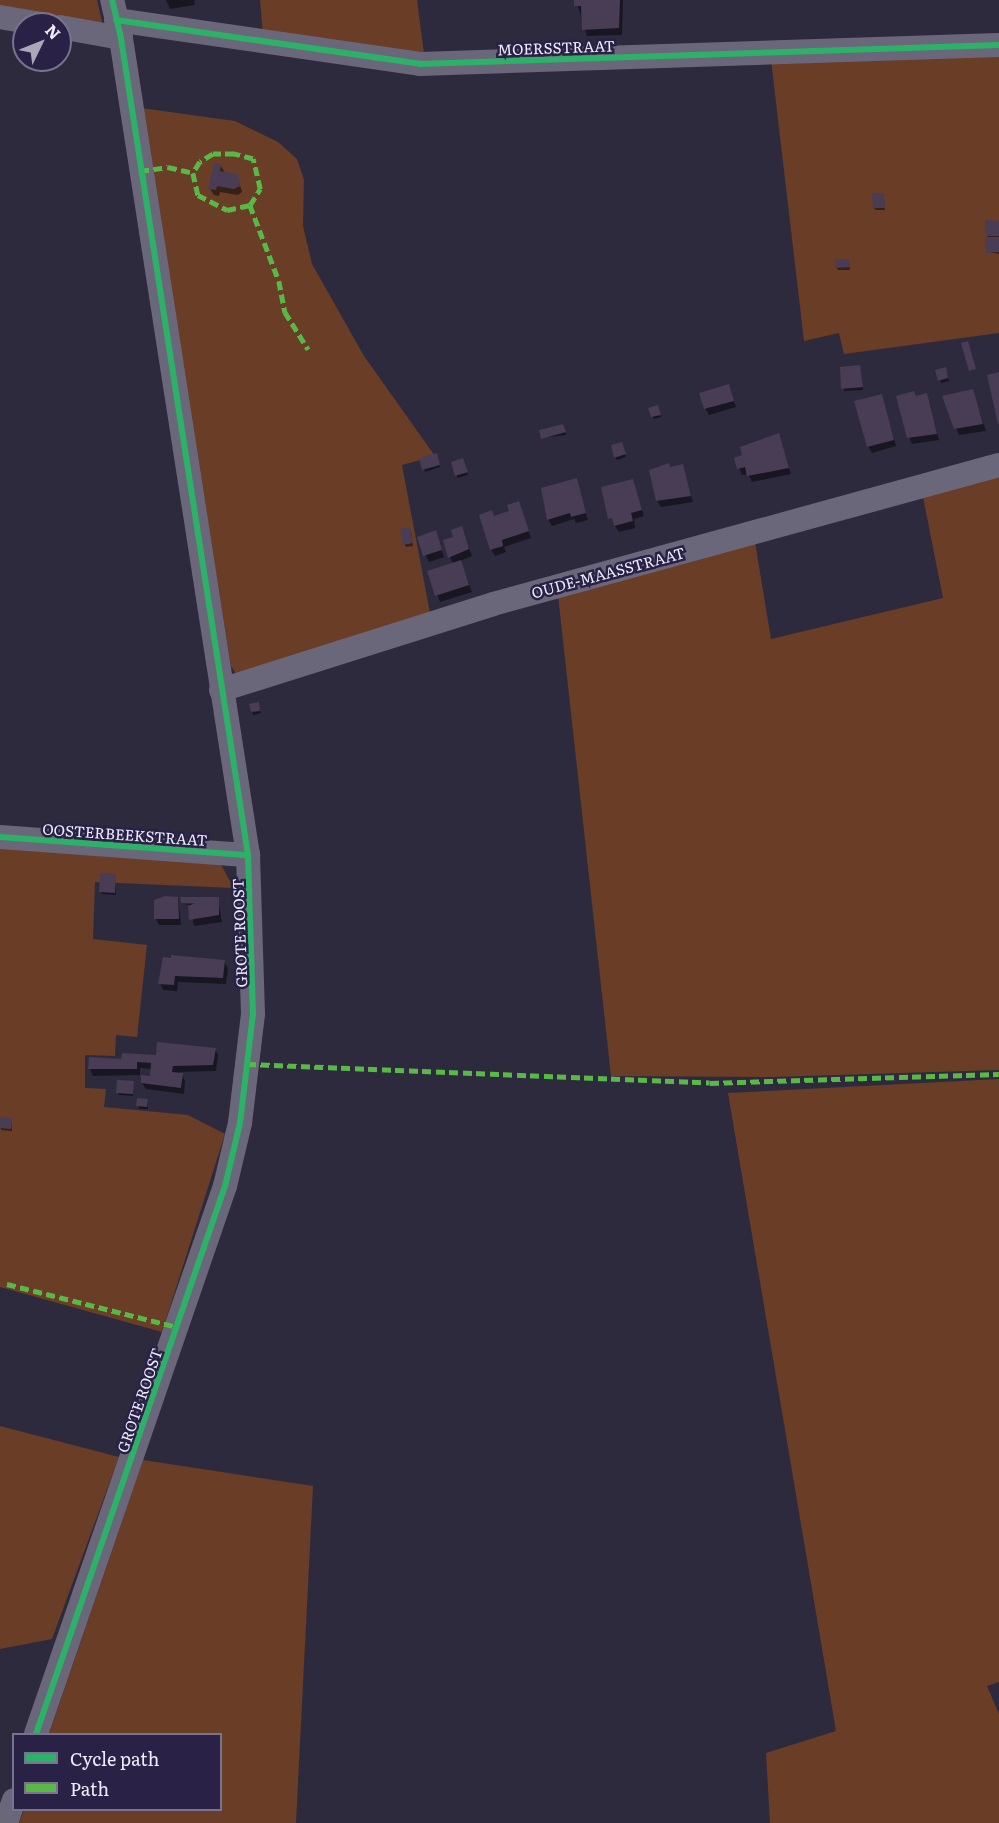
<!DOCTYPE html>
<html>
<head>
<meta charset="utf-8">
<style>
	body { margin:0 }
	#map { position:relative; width:999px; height:1823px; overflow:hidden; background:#2e2a3e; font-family:Literata,serif }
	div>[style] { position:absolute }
	.green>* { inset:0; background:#693d26 }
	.shadow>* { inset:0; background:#0007 }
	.building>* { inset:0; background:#483d55 }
	.minor>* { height:24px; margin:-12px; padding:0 12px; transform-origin:12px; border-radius:12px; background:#6a677a }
	.quiet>* { height:4.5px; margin-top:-2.25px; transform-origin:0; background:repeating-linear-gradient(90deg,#58b947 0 9px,transparent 0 13.5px) }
	.cycleway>* { height:6px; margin:-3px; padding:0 3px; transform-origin:3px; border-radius:3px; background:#2db169 }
	span { translate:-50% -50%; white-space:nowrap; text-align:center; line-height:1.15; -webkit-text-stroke:5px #292246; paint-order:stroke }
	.street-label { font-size:15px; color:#eeedfb }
	.legend { position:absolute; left:12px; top:1733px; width:210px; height:78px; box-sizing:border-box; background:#292246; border:2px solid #78738e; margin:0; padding:8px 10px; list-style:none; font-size:18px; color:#eeedfb }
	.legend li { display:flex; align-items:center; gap:12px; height:30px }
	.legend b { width:30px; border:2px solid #78738e }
	.north { position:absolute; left:12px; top:12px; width:60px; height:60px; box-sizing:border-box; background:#292246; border:2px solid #78738e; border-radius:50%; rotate:47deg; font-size:16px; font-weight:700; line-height:24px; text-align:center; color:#eeedfb }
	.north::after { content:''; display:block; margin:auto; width:21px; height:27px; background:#aba9b9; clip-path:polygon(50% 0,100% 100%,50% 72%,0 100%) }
</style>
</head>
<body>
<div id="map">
	<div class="green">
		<div style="clip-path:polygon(0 0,97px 0,103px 26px,0 9px)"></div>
		<div style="clip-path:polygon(260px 0,417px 0,424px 54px,263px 34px)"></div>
		<div style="clip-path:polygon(999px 52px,999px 333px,844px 354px,839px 333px,804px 341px,771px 60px)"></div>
		<div style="clip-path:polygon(141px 108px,235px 121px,278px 142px,297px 159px,304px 180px,303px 226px,312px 264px,364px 356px,435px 456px,402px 465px,430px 613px,237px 675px,231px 666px)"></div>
		<div style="clip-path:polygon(999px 476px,999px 1070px,773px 1077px,611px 1076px,558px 595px,755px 542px,771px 639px,943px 598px,923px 497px)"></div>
		<div style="clip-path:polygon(0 847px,220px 863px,234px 888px,95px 882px,93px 939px,147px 945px,137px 1037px,116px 1035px,115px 1056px,85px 1055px,85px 1088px,106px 1089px,104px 1107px,188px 1115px,225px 1134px,162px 1332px,0 1287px)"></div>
		<div style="clip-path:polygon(999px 1079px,999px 1682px,987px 1686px,999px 1714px,999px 1823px,770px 1823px,766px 1753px,836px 1731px,728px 1093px)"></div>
		<div style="clip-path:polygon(0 1426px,119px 1457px,52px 1639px,0 1649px)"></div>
		<div style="clip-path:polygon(143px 1460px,313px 1486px,296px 1823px,19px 1823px,24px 1810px,220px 1810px,220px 1734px,49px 1734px)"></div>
	</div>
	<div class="shadow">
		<div style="clip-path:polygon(166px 0,194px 0,195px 5px,170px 9px)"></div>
		<div style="clip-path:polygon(576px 0,623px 0,622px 35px,587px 36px)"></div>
		<div style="clip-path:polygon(221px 166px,225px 173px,237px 175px,242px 192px,238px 195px,220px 192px,219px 196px,214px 195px,210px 189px)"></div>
		<div style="clip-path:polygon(883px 194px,885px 210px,876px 210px,874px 208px)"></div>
		<div style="clip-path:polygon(987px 222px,999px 222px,999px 254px,988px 252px)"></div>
		<div style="clip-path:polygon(848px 260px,850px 270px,838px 270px,837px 268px)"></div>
		<div style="clip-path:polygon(860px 367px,863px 390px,844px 391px,843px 388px)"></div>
		<div style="clip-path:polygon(946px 372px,949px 381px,941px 383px,940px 380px)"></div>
		<div style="clip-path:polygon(728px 386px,736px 407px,709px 415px,705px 408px)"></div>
		<div style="clip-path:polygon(972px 390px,986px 431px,959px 435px,944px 397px)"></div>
		<div style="clip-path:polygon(881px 395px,896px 446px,872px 453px,868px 446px)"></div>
		<div style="clip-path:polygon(926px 395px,939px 440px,912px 444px,909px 437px,916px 397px)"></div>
		<div style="clip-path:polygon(659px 409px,661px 417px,654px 419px,653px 417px)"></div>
		<div style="clip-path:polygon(564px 428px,566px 435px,542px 438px)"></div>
		<div style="clip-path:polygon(778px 435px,791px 474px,752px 482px,748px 474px,742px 475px,736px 459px)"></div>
		<div style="clip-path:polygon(623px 446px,626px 457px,617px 460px,615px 457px)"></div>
		<div style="clip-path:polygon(438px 457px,440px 467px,425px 472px,424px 469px)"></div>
		<div style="clip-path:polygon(464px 462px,468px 475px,458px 478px,456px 475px)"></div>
		<div style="clip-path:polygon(682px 466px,693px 502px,661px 507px,657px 501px)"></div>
		<div style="clip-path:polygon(576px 480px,588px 520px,576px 523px,574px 519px,552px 526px,548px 519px)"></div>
		<div style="clip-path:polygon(632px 480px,644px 516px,634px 519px,635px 528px,619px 532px,615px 526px)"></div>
		<div style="clip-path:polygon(518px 503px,531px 538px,504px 547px,506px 552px,495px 556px,491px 549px,494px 517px,511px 512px)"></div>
		<div style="clip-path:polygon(461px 528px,472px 556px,460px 561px,472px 592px,440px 602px,429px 572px,453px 564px,450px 557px)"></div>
		<div style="clip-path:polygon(411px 531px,413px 546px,406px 547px,405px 545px)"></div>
		<div style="clip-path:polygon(435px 532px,444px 557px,429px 562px,419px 538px)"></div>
		<div style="clip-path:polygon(258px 704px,261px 713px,254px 715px,252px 712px)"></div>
		<div style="clip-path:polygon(115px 876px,116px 895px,102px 894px,100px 891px)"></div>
		<div style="clip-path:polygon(178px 898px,181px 925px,159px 925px,156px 919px)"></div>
		<div style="clip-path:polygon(218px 899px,222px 922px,194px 926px,190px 905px,183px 904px,202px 904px)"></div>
		<div style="clip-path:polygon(164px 959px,224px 962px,228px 968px,226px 984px,178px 982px,177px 991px,163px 990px,160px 983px)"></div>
		<div style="clip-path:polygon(215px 1049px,218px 1055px,216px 1071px,180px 1072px,185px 1081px,184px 1094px,146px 1089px,142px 1083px,151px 1077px,152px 1069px,140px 1068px,140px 1075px,93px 1076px,90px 1069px,91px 1059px,123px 1061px)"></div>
		<div style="clip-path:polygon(133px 1082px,133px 1096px,119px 1095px,118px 1093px)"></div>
		<div style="clip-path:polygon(147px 1100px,148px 1109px,139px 1109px,138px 1106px)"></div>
		<div style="clip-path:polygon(0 1118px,11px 1119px,12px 1131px,1px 1130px)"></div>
	</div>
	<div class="building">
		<div style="clip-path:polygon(574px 0,620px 0,619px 28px,582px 30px,581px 6px,574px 6px)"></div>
		<div style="clip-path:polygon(214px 163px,221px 165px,220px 171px,238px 174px,240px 186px,234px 189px,217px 186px,216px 190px,208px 189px)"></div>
		<div style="clip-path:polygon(872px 193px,884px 193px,885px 208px,873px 208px)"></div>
		<div style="clip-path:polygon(985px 220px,999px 221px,999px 236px,986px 236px)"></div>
		<div style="clip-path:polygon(985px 237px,999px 237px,999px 252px,986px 253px)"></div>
		<div style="clip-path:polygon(835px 259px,849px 259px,850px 267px,835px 268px)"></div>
		<div style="clip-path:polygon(968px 341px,976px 369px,969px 371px,961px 343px)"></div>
		<div style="clip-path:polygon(860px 365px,863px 387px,841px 389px,840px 367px)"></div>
		<div style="clip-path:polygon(946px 367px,948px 378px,938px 381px,935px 370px)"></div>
		<div style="clip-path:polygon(999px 372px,999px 423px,998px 424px,987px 375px)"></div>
		<div style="clip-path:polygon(729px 384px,734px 401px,704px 409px,699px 393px)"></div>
		<div style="clip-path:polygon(973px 389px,983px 424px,954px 429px,942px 396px)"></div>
		<div style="clip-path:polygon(914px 391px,916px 396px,927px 393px,937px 434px,907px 438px,896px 396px)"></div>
		<div style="clip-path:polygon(882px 394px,894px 440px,867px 447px,854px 401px)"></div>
		<div style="clip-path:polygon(658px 405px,661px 415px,651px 417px,648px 408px)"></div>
		<div style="clip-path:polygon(563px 424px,566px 432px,541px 439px,539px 430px)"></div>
		<div style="clip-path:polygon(779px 433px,789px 468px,747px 476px,745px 467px,737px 469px,734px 458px,742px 455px,740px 447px)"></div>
		<div style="clip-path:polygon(622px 442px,626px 454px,614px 458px,611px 445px)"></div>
		<div style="clip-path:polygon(437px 453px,440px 465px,422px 470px,419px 458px)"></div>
		<div style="clip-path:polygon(463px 458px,468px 472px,455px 476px,451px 462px)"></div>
		<div style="clip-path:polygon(669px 463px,670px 467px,683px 464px,691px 496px,656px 501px,649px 470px)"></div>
		<div style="clip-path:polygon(577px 478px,586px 513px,571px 517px,570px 513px,547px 520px,541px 488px)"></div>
		<div style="clip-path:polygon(633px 479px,642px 510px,631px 513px,633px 521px,614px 526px,612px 518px,608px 519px,601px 487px)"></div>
		<div style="clip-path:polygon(519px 501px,529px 531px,502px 540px,503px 546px,490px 550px,479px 515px,492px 510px,494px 516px,509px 511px,507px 505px)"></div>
		<div style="clip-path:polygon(462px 526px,469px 549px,448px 558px,443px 540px,453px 537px,451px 530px)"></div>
		<div style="clip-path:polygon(410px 527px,413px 543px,403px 545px,400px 529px)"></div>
		<div style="clip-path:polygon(436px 530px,442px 550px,423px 556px,417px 537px)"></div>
		<div style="clip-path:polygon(461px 560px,469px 585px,435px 596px,427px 571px)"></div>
		<div style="clip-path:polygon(259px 702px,260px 711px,251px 712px,249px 704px)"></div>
		<div style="clip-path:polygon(100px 873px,116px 874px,115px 893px,99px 892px)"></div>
		<div style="clip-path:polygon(165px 896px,178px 897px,179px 919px,154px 919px,154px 900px)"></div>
		<div style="clip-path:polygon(180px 897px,219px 897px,219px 915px,189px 920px,188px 906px,195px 903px,181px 903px)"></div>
		<div style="clip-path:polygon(171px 955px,225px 960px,223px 978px,175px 976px,174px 985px,158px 984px,163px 957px,171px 958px)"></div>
		<div style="clip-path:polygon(157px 1042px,216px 1048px,213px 1065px,173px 1066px,172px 1072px,183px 1073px,181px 1088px,141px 1083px,141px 1075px,150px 1076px,151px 1063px,137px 1062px,137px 1069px,88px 1069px,89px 1057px,121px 1059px,122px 1053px,156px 1055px)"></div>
		<div style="clip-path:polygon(117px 1080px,134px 1081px,133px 1094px,116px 1093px)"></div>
		<div style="clip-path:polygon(137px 1098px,148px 1099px,147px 1107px,136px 1106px)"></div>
		<div style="clip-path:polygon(0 1117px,12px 1118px,11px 1129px,0 1128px)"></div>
	</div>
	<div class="minor">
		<div style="left:0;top:17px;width:42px;rotate:9.7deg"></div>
		<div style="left:116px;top:20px;width:307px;rotate:8.2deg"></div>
		<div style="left:420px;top:64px;width:579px;rotate:-1.88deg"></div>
		<div style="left:60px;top:27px;width:62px;rotate:10.2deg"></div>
		<div style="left:221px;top:690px;width:285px;rotate:-17.5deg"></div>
		<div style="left:493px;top:604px;width:525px;rotate:-15.36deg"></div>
		<div style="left:0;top:837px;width:249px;rotate:4.2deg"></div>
		<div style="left:36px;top:1734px;width:580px;rotate:-70.97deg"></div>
		<div style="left:225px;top:1186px;width:65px;rotate:-76.6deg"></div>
		<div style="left:240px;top:1123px;width:110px;rotate:-83.2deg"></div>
		<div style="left:253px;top:1014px;width:159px;rotate:-91.8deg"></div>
		<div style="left:248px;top:855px;width:827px;rotate:-98.84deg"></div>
		<div style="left:121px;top:38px;width:39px;rotate:-103deg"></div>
		<div style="left:6px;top:1823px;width:24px;rotate:-71deg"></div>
	</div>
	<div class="quiet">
		<div style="left:140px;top:171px;width:28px;rotate:-8deg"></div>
		<div style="left:168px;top:167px;width:26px;rotate:13deg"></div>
		<div style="left:193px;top:173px;width:23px;rotate:77deg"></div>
		<div style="left:198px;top:195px;width:33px;rotate:27deg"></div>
		<div style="left:227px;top:210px;width:24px;rotate:-12deg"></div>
		<div style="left:250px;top:205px;width:19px;rotate:-58deg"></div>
		<div style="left:260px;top:189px;width:31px;rotate:-103deg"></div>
		<div style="left:253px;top:159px;width:20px;rotate:-165deg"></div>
		<div style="left:234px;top:154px;width:21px;rotate:180deg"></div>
		<div style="left:213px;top:154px;width:15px;rotate:148deg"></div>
		<div style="left:200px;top:162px;width:13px;rotate:122deg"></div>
		<div style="left:250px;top:205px;width:81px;rotate:69.1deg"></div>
		<div style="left:279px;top:281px;width:32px;rotate:79deg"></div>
		<div style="left:285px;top:312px;width:44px;rotate:58.1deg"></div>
		<div style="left:247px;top:1064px;width:463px;rotate:2.3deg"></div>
		<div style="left:710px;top:1083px;width:289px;rotate:-1.8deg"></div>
		<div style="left:7px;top:1284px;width:175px;rotate:14.2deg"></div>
	</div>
	<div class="cycleway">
		<div style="left:116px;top:20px;width:307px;rotate:8.2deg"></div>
		<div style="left:420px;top:64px;width:579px;rotate:-1.88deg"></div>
		<div style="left:0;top:837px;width:249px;rotate:4.2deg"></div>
		<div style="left:36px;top:1734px;width:580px;rotate:-70.97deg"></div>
		<div style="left:225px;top:1186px;width:65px;rotate:-76.6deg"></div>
		<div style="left:240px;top:1123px;width:110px;rotate:-83.2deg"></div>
		<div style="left:253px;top:1014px;width:159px;rotate:-91.8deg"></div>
		<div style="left:248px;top:855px;width:827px;rotate:-98.84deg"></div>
		<div style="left:121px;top:38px;width:39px;rotate:-103deg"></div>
	</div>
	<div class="street-label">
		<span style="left:556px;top:47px;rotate:-2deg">MOERSSTRAAT</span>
		<span style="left:608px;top:572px;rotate:-15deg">OUDE-MAASSTRAAT</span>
		<span style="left:125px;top:834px;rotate:4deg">OOSTERBEEKSTRAAT</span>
		<span style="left:239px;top:933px;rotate:-92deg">GROTE ROOST</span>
		<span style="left:139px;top:1400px;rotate:-71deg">GROTE ROOST</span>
	</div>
	<ul class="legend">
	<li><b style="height:8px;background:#2db169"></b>Cycle path</li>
	<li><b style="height:8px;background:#58b947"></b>Path</li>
	</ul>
	<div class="north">N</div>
</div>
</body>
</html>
